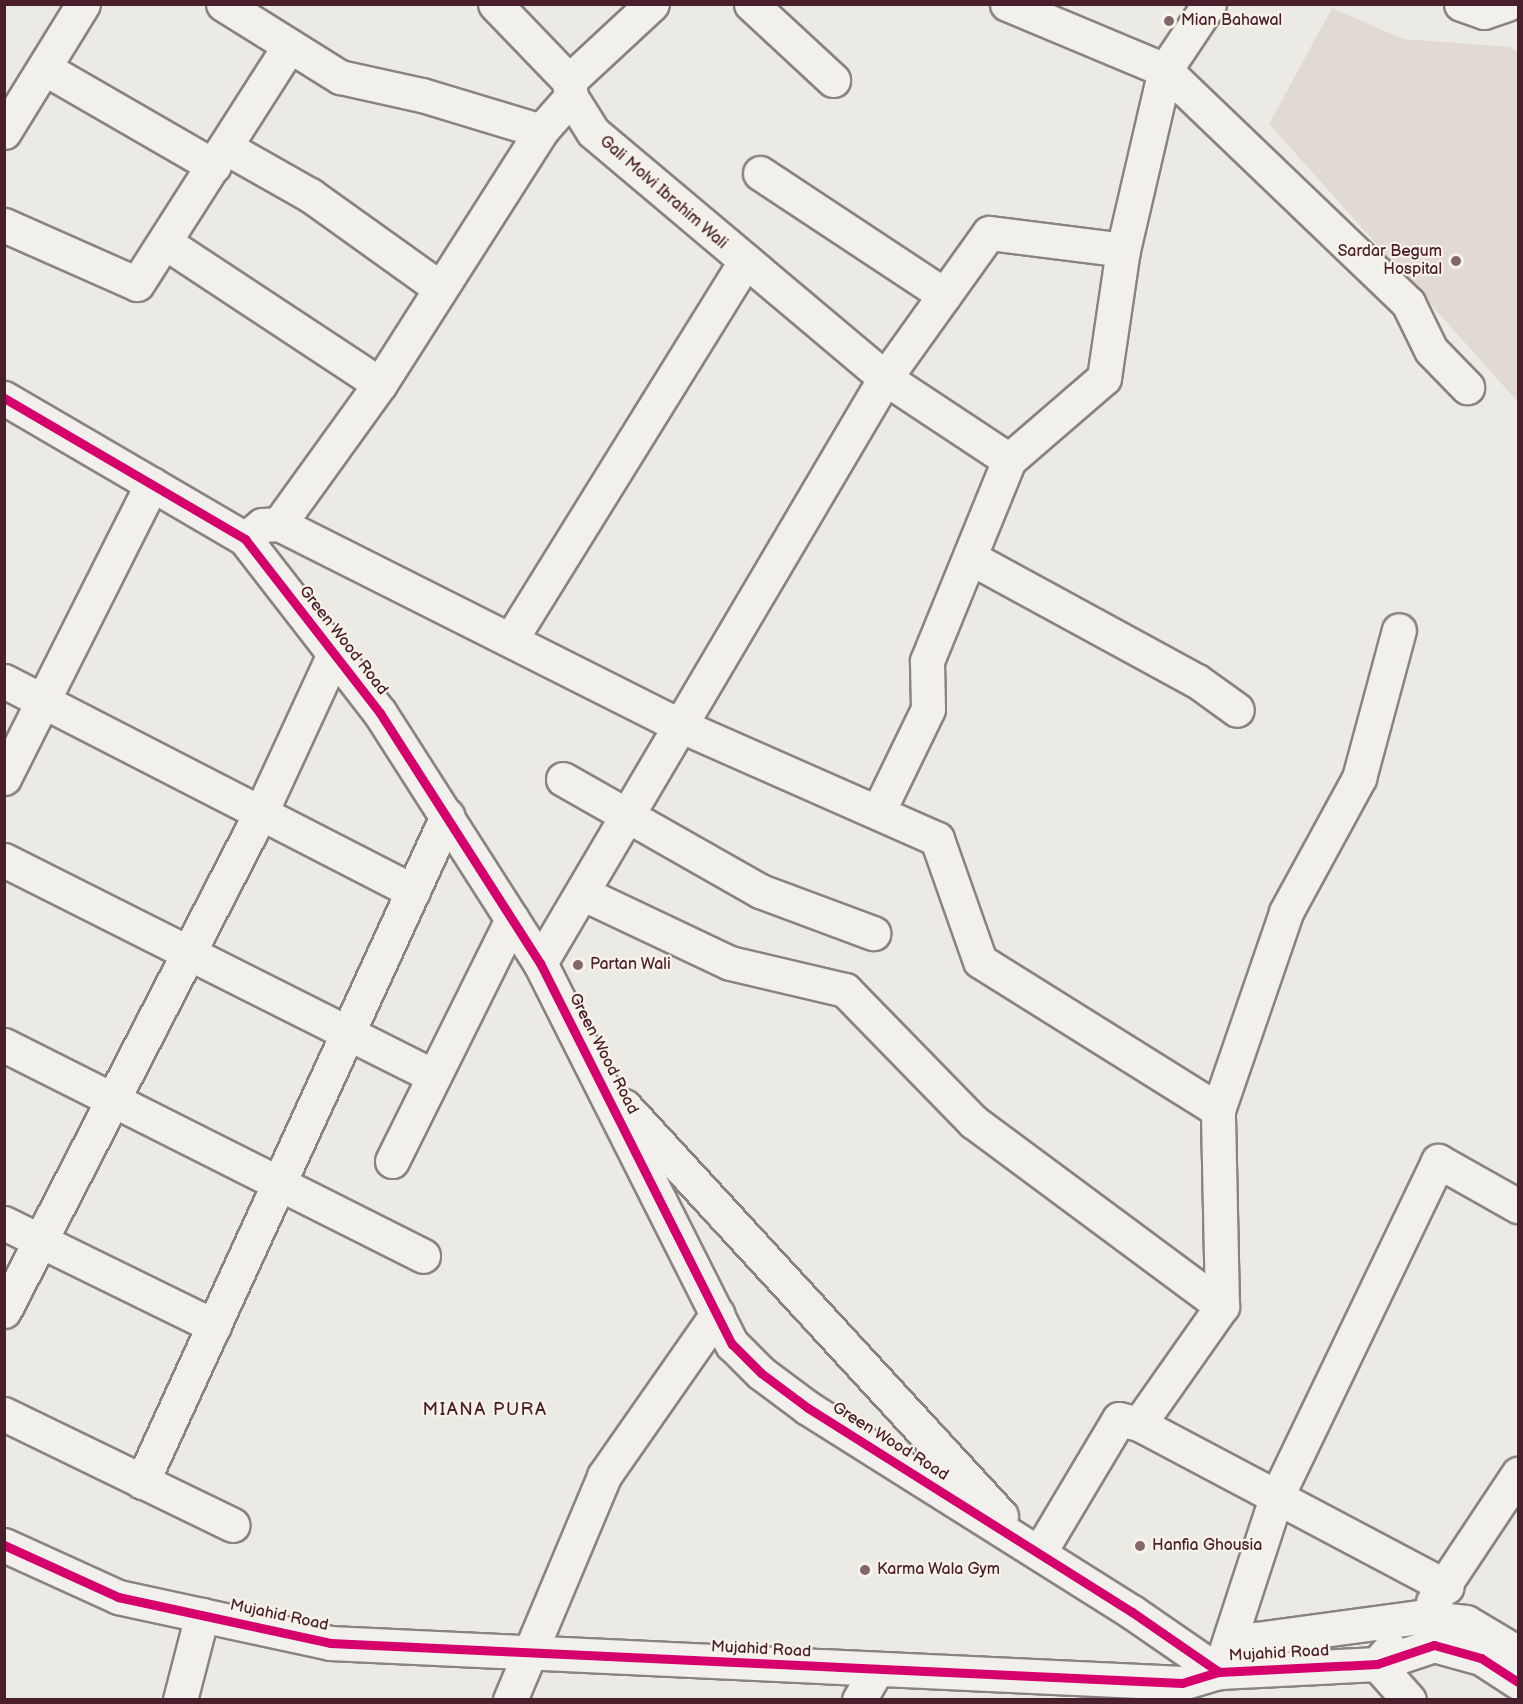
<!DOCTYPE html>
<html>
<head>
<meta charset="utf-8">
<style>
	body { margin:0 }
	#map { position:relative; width:1523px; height:1704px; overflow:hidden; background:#eceae4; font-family:"Balsamiq Sans",sans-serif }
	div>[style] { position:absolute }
	.built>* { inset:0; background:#e1dad3 }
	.roads { filter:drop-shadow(2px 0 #8b8282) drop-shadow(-2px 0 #8b8282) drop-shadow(0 2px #8b8282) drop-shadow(0 -2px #8b8282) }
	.minor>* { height:33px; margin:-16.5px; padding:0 16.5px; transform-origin:16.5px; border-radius:16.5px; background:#f1f0ec }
	.major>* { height:33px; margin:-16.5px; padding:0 16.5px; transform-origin:16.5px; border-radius:16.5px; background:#f1f0ec }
	.cycleway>* { height:9px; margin:-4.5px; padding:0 4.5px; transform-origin:4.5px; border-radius:4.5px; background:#d6006c }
	.dots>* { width:16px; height:16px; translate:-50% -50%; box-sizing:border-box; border:3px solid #f7f3e8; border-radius:50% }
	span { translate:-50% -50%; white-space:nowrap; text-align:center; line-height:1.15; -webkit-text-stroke:4.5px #f7f3e8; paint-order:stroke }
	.poi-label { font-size:16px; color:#4a1f2b }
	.left { translate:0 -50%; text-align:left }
	.right { translate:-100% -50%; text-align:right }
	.street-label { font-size:16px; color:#4a1f2b }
	.neighbourhood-label { font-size:18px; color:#4a1f2b; letter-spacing:1.5px }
	.frame { position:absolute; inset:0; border:6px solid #4a1f2b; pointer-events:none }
</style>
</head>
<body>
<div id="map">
	<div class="built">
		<div style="clip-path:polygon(1332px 8px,1403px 39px,1510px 47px,1518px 53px,1518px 402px,1269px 124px)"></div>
	</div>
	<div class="roads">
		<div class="minor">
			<div style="left:223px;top:4px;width:138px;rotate:32deg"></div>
			<div style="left:340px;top:77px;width:84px;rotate:12.4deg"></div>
			<div style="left:422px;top:95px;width:124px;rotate:16.8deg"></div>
			<div style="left:495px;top:4px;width:107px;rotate:46.1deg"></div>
			<div style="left:569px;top:81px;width:16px;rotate:83deg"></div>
			<div style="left:571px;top:97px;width:41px;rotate:57.8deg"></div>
			<div style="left:593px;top:132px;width:382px;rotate:40.1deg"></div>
			<div style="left:885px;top:378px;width:679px;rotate:120.53deg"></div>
			<div style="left:751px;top:4px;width:112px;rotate:42.8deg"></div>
			<div style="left:1007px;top:4px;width:171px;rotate:22.7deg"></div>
			<div style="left:1165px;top:70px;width:337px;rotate:43.8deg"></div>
			<div style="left:1408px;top:303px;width:52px;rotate:63.9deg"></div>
			<div style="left:1431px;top:350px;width:52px;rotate:45.8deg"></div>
			<div style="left:44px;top:68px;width:196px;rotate:30deg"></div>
			<div style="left:569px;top:81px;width:113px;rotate:-42.9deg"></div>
			<div style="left:4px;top:132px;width:150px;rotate:-58.3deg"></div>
			<div style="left:225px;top:147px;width:98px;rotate:29.5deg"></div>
			<div style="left:310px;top:195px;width:160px;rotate:35.6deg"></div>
			<div style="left:760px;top:173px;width:221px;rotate:33.5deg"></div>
			<div style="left:4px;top:225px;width:145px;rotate:23.9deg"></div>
			<div style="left:137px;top:284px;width:282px;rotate:-57.4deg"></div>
			<div style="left:166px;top:243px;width:256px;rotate:33.4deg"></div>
			<div style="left:4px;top:398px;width:279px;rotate:30.3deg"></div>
			<div style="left:245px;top:539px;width:220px;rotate:52.2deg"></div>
			<div style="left:380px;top:713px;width:297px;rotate:57.4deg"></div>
			<div style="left:540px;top:963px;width:427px;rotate:63.3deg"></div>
			<div style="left:732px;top:1344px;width:41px;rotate:45deg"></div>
			<div style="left:761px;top:1373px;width:59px;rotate:36.7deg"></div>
			<div style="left:808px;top:1408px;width:383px;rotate:32.2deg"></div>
			<div style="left:1132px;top:1612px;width:106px;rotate:34.6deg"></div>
			<div style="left:1009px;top:460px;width:149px;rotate:-146.5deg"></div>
			<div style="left:885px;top:378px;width:178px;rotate:-54.4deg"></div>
			<div style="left:989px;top:233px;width:135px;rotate:7.2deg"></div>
			<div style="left:279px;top:524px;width:173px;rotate:-54.2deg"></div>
			<div style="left:380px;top:384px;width:300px;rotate:-57.5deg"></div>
			<div style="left:541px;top:131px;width:45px;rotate:-48.6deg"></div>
			<div style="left:245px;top:539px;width:22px;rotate:-39deg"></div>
			<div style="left:262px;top:525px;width:17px;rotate:-3deg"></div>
			<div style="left:279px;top:524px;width:448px;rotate:26.7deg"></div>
			<div style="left:679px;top:725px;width:282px;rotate:23.8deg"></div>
			<div style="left:937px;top:839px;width:129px;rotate:70.6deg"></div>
			<div style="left:980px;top:961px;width:281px;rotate:32deg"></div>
			<div style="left:971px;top:558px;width:257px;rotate:28.6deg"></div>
			<div style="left:1197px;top:681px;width:49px;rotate:35.9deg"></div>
			<div style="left:511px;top:639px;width:442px;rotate:-58.2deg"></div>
			<div style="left:4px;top:681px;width:460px;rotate:27.2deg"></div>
			<div style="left:4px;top:778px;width:329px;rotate:-63.3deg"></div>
			<div style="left:563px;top:779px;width:227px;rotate:29.6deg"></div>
			<div style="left:760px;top:891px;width:121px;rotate:20.4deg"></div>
			<div style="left:878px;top:812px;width:114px;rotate:-64.1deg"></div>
			<div style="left:928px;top:709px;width:48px;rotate:-91.2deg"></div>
			<div style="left:927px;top:661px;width:217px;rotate:-67.8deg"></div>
			<div style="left:1009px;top:460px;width:125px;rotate:-40.8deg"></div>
			<div style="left:1104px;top:378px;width:129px;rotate:-81.6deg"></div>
			<div style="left:1123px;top:250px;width:185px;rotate:-76.9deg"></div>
			<div style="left:1165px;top:70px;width:79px;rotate:-56.3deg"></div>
			<div style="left:4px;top:860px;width:481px;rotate:26.7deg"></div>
			<div style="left:584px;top:894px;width:161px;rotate:25.3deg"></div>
			<div style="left:730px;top:963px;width:118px;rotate:13.2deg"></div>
			<div style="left:845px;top:990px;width:185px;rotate:45.7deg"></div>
			<div style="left:974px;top:1122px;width:309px;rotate:36.6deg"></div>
			<div style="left:4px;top:1045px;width:469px;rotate:26.7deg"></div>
			<div style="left:624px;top:1106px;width:557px;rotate:47.4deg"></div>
			<div style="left:392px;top:1161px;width:270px;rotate:-63.6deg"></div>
			<div style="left:4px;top:1223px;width:234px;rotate:26.1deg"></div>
			<div style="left:4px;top:1311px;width:561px;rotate:-62.75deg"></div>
			<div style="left:261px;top:812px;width:174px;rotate:-65.2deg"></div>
			<div style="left:4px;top:1414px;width:254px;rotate:25.9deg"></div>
			<div style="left:1139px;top:1424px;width:348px;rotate:27.9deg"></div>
			<div style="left:142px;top:1482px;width:733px;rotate:-65.39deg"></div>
			<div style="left:4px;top:1545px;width:125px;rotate:24.5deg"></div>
			<div style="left:118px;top:1597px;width:217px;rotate:12.2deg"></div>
			<div style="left:330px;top:1643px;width:853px;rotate:2.69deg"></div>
			<div style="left:1182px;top:1683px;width:39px;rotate:-17deg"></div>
			<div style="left:1219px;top:1672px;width:158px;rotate:-2.9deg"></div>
			<div style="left:1377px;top:1664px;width:60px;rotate:-18.4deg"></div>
			<div style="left:1434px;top:1645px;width:49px;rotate:15.5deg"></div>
			<div style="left:1481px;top:1658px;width:44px;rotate:33deg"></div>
			<div style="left:1039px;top:1553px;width:156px;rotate:-59.2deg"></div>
			<div style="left:1119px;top:1419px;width:21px;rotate:14deg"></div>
			<div style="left:1139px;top:1424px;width:144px;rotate:-54.9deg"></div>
			<div style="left:1222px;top:1306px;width:196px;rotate:-91.2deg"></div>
			<div style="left:1218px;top:1110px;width:209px;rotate:-71deg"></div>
			<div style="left:1286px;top:912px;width:153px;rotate:-61.4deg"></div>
			<div style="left:1359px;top:778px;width:153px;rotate:-74.9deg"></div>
			<div style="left:1433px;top:1602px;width:154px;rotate:-56.4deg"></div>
			<div style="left:1390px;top:1649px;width:20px;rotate:131deg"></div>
			<div style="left:1377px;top:1664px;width:48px;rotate:48.4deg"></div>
			<div style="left:1221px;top:1670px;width:47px;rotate:-41.5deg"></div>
			<div style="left:1256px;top:1639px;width:164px;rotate:-7.7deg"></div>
			<div style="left:1419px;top:1617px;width:47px;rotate:6.1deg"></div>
			<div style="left:1466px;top:1622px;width:61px;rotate:30.8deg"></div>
			<div style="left:1219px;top:1672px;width:183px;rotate:-71.9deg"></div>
			<div style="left:1276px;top:1498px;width:374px;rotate:-64.3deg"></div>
			<div style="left:1438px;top:1161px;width:92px;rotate:29.4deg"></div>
			<div style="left:180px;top:1700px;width:88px;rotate:-75.5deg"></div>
			<div style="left:510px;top:1700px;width:243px;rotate:-67.2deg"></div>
			<div style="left:604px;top:1476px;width:198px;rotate:-55.1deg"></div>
			<div style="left:859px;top:1700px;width:34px;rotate:-60deg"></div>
		</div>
		<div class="major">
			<div style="left:1461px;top:4px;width:24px;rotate:19deg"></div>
			<div style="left:1484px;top:12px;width:24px;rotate:-19deg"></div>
		</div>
	</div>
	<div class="cycleway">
		<div style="left:4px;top:398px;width:279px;rotate:30.3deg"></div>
		<div style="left:245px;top:539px;width:220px;rotate:52.2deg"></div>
		<div style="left:380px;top:713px;width:297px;rotate:57.4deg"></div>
		<div style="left:540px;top:963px;width:427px;rotate:63.3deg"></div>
		<div style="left:732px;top:1344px;width:41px;rotate:45deg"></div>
		<div style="left:761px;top:1373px;width:59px;rotate:36.7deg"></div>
		<div style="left:808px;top:1408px;width:383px;rotate:32.2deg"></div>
		<div style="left:1132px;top:1612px;width:106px;rotate:34.6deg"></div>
		<div style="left:4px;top:1545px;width:125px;rotate:24.5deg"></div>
		<div style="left:118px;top:1597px;width:217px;rotate:12.2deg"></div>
		<div style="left:330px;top:1643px;width:853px;rotate:2.69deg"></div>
		<div style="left:1182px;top:1683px;width:39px;rotate:-17deg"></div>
		<div style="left:1219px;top:1672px;width:158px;rotate:-2.9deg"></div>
		<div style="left:1377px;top:1664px;width:60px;rotate:-18.4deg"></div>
		<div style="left:1434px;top:1645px;width:49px;rotate:15.5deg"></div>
		<div style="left:1481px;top:1658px;width:44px;rotate:33deg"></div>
	</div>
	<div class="dots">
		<div style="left:1169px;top:21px;background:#83666c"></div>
		<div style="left:1456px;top:261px;background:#83666c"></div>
		<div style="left:578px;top:965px;background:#83666c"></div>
		<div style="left:1140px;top:1546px;background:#83666c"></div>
		<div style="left:865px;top:1570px;background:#83666c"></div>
	</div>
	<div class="poi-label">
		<span class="left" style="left:1181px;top:21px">Mian Bahawal</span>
		<span class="right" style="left:1442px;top:261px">Sardar Begum<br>Hospital</span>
		<span class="left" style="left:590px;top:965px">Partan Wali</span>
		<span class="left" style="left:1152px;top:1546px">Hanfia Ghousia</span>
		<span class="left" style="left:877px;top:1570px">Karma Wala Gym</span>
	</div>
	<div class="street-label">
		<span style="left:663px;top:193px;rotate:41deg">Gali Molvi Ibrahim Wali</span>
		<span style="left:343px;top:641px;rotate:52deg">Green Wood Road</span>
		<span style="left:603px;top:1054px;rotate:63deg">Green Wood Road</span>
		<span style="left:890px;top:1442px;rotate:32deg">Green Wood Road</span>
		<span style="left:279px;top:1616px;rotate:12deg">Mujahid Road</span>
		<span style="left:761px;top:1650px;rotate:3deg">Mujahid Road</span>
		<span style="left:1279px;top:1654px;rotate:-3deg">Mujahid Road</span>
	</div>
	<div class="neighbourhood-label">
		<span style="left:485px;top:1410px">MIANA PURA</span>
	</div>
	<div class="frame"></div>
</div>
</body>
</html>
